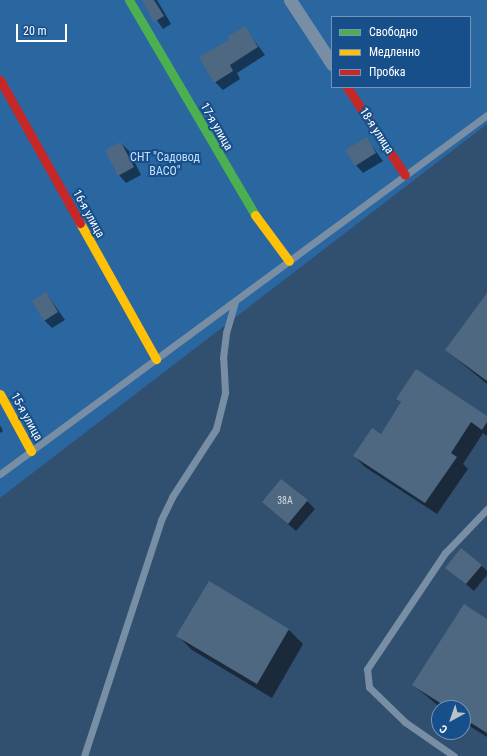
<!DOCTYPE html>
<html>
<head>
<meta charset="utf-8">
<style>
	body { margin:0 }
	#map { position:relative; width:487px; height:756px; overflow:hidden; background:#315070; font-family:"Roboto Condensed",sans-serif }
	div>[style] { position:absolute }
	.green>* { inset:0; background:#2a66a0 }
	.shadow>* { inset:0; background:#0007 }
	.building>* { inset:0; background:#4f6882 }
	.lane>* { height:7px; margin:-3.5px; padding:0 3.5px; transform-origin:3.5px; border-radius:3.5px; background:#788ea4 }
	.street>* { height:13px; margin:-6.5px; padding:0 6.5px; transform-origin:6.5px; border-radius:6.5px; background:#788ea4 }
	.fast>* { height:9px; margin:-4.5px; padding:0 4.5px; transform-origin:4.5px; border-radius:4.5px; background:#4caf50 }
	.slow>* { height:9px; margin:-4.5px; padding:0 4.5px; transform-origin:4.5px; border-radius:4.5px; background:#ffc107 }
	.jam>* { height:9px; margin:-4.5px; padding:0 4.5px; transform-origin:4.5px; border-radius:4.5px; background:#c62828 }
	span { translate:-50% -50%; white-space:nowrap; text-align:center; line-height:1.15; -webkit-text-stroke:4px #174f8a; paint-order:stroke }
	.number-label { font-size:10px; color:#d3d9e0 }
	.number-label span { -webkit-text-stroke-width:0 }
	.street-label { font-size:12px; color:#fff }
	.park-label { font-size:12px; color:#c5e0fa }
	.legend { position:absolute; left:331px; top:16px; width:140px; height:72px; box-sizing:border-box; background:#174f8a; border:1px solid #7495b9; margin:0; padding:5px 7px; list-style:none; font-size:12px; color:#fff }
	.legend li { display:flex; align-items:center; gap:8px; height:20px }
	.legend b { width:20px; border:1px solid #7495b9 }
	.north { position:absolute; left:431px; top:700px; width:40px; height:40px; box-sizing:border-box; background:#174f8a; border:1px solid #7495b9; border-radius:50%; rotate:220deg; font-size:11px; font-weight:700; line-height:16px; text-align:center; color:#fff }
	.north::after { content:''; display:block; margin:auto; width:14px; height:18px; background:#b7c2cd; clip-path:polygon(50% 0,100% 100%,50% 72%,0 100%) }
	.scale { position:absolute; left:16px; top:24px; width:51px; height:18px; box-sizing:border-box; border:2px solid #fff; border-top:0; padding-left:5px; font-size:12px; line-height:14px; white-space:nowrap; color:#fff; -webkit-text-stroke:3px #174f8a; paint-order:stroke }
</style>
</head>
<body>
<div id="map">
	<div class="green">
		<div style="clip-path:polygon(evenodd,0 0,487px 0,487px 124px,0 498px,0 0,332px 17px,470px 17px,470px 87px,332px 87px,332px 17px)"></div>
	</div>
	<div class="shadow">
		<div style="clip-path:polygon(143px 0,157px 0,171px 24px,163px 29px)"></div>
		<div style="clip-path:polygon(244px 27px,265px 55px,237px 73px,240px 79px,223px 90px,215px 82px)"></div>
		<div style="clip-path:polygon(366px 138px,383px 161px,363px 173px,356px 165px)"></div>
		<div style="clip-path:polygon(121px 143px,129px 151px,141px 175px,126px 183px,119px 175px)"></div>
		<div style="clip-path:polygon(46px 293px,65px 320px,52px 328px,44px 320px)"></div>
		<div style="clip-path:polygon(487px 295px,487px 384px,446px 350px)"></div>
		<div style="clip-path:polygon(397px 399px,487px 417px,487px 436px,483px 433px,463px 464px,468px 469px,437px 514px,365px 467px,354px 456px,382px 436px,402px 403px)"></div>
		<div style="clip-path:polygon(0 425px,3px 431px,0 433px)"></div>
		<div style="clip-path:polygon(307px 501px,315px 509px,296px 531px,263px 502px)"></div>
		<div style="clip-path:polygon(481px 565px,487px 571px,487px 575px,474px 591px,447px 568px)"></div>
		<div style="clip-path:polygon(209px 583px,289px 630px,303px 644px,272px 698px,192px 650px,178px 636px)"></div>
		<div style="clip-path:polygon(487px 620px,487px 737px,463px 722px,463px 708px,441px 708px,413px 685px)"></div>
	</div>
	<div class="building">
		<div style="clip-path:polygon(142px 0,154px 0,164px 16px,154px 22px)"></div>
		<div style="clip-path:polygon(245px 26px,258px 47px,230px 65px,233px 71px,214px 83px,199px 57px,229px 40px,227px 37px)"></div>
		<div style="clip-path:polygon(367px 137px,376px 153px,355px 166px,345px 150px)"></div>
		<div style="clip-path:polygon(121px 142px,134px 167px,118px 176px,105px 150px)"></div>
		<div style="clip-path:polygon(46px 292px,58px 312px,44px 321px,32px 301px)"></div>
		<div style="clip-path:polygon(487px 293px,487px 381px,445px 350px)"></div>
		<div style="clip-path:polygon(416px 369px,487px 416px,487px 422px,482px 430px,471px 422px,451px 453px,457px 457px,425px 503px,353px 456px,372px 428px,381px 434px,401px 402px,396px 399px)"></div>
		<div style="clip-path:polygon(281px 479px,308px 500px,288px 524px,262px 502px)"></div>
		<div style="clip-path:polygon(461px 548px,482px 565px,466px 584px,445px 568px)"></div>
		<div style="clip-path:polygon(209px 581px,289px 629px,257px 684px,176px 636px)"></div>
		<div style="clip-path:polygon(464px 604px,487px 619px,487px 733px,463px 718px,463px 708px,448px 708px,412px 685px)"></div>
	</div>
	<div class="lane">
		<div style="left:0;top:474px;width:605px;rotate:-36.4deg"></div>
		<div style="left:84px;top:756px;width:248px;rotate:-71.9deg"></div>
		<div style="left:161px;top:520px;width:25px;rotate:-64deg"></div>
		<div style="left:172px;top:497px;width:81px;rotate:-57.1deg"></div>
		<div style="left:216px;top:429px;width:38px;rotate:-76deg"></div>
		<div style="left:225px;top:392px;width:34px;rotate:-93deg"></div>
		<div style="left:223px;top:358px;width:25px;rotate:-83deg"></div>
		<div style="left:226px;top:333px;width:33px;rotate:-74deg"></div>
		<div style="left:454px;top:756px;width:60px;rotate:-145.2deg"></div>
		<div style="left:405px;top:722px;width:50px;rotate:-135.8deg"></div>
		<div style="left:369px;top:687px;width:18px;rotate:-96deg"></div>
		<div style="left:367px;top:669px;width:140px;rotate:-56.1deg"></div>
		<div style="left:445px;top:553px;width:61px;rotate:-46.3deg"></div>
	</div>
	<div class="street">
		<div style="left:290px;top:0;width:77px;rotate:56.7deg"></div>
	</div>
	<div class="fast">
		<div style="left:129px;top:0;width:249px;rotate:59.6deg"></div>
	</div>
	<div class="slow">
		<div style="left:255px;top:215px;width:57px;rotate:53.5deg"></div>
		<div style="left:80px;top:223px;width:156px;rotate:60.8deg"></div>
		<div style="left:0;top:394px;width:65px;rotate:61.5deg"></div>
	</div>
	<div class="jam">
		<div style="left:0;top:80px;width:164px;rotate:60.8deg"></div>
		<div style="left:347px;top:87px;width:105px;rotate:56.6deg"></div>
	</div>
	<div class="number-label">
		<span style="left:285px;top:501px">38А</span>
	</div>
	<div class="street-label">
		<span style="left:216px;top:127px;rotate:60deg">17-я улица</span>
		<span style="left:376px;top:131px;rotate:57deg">18-я улица</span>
		<span style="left:88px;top:214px;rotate:61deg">16-я улица</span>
		<span style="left:26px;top:417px;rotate:61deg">15-я улица</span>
	</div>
	<div class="park-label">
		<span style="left:165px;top:165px">СНТ "Садовод<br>ВАСО"</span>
	</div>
	<ul class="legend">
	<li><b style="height:5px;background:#4caf50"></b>Свободно</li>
	<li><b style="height:5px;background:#ffc107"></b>Медленно</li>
	<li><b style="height:5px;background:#c62828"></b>Пробка</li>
	</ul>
	<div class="north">С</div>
	<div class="scale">20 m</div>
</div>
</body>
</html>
